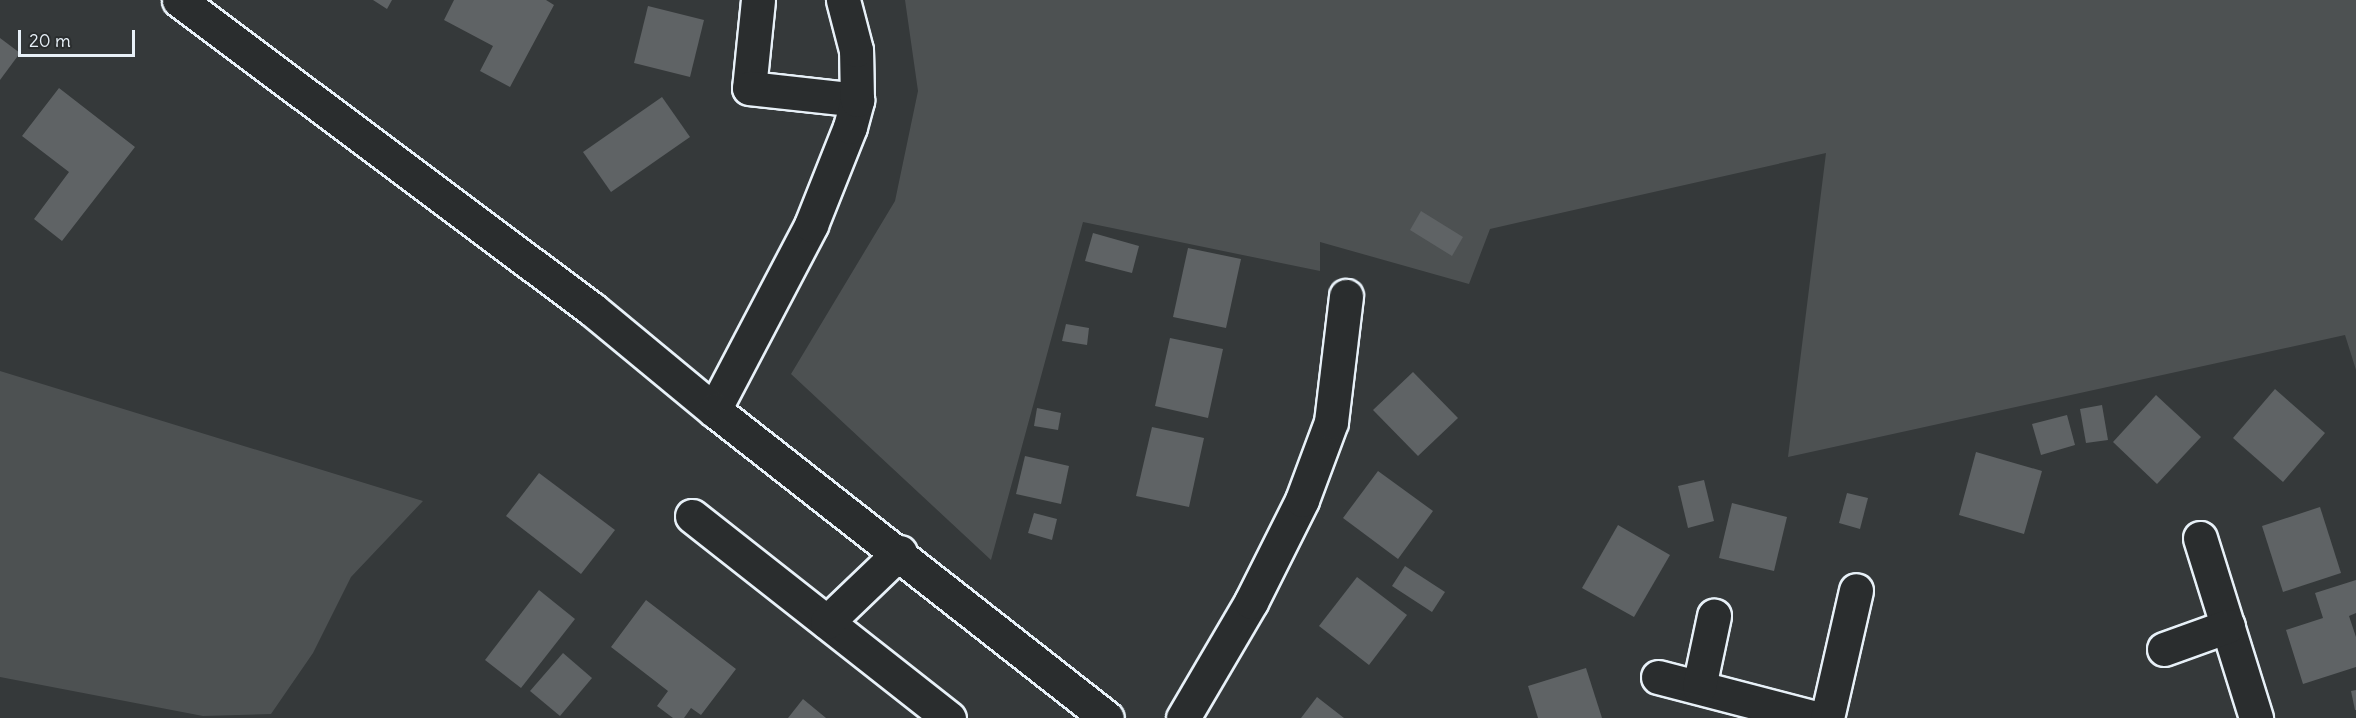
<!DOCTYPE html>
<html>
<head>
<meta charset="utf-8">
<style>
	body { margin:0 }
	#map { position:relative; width:2356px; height:718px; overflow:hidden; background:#35393a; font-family:Delius,sans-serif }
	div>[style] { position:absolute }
	.green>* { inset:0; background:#4d5152 }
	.building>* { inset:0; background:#5f6365 }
	.roads { filter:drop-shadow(2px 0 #e8f1f8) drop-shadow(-2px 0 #e8f1f8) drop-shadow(0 2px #e8f1f8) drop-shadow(0 -2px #e8f1f8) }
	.minor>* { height:33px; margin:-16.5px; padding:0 16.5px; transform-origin:16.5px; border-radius:16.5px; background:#2a2d2e }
	.tertiary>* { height:33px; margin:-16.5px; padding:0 16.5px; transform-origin:16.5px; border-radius:16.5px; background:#2a2d2e }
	span { translate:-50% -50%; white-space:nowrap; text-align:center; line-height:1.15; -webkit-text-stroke:4.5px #2a2d2e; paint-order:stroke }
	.scale { position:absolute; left:18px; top:30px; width:117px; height:27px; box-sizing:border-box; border:3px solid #e8f1f8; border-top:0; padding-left:8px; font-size:18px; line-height:21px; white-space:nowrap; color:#e8f1f8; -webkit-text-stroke:4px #2a2d2e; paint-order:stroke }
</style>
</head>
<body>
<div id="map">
	<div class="green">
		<div style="clip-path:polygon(905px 0,2356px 0,2356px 370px,2345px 335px,1788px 457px,1826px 153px,1490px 229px,1469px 284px,1320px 242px,1320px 271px,1083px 222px,991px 560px,791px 374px,895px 201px,918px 91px)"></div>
		<div style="clip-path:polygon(0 371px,423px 501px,351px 577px,313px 653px,271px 714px,203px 716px,0 677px)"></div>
	</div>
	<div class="building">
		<div style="clip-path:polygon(373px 0,392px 0,387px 9px)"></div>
		<div style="clip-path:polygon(454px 0,546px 0,554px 5px,510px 87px,480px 71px,493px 46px,444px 20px)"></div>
		<div style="clip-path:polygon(648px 6px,704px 20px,690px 77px,634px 63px)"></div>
		<div style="clip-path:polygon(0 38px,20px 53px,0 80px)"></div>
		<div style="clip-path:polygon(59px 88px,135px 147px,62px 241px,34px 219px,69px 172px,22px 136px)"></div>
		<div style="clip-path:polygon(662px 97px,690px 137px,611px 192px,583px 152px)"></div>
		<div style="clip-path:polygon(1421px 211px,1463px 237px,1452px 256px,1410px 230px)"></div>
		<div style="clip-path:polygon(1093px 233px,1139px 246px,1132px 273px,1085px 261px)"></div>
		<div style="clip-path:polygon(1188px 248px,1241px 259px,1226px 328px,1173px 317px)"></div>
		<div style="clip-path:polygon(1066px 324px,1089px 328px,1087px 345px,1062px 341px)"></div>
		<div style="clip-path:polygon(1170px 338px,1223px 349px,1208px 418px,1155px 406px)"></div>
		<div style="clip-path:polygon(1413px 372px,1458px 418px,1418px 456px,1373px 410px)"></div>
		<div style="clip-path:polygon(2275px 389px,2325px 433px,2283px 482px,2233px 438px)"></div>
		<div style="clip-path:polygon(2156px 395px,2201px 437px,2157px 484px,2113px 442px)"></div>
		<div style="clip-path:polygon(2102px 405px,2108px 440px,2086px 443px,2080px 409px)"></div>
		<div style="clip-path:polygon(1037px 408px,1061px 413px,1058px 430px,1034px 426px)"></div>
		<div style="clip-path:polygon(2067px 415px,2075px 445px,2041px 455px,2032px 424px)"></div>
		<div style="clip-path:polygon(1152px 427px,1204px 438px,1189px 507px,1136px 496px)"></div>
		<div style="clip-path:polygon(1976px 452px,2042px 471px,2024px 534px,1959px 515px)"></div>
		<div style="clip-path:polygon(1025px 456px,1069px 466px,1061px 504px,1016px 494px)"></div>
		<div style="clip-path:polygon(1378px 471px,1433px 511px,1398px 559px,1343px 518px)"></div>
		<div style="clip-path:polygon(539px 473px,615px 530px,581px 574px,506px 516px)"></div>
		<div style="clip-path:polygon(1704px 480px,1714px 521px,1688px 528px,1678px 486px)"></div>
		<div style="clip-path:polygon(1847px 493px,1868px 498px,1860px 529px,1839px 523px)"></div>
		<div style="clip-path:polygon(1732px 503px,1787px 517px,1774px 571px,1719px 558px)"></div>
		<div style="clip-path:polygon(2320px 507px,2341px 573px,2283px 592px,2262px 526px)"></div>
		<div style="clip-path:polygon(1034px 513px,1057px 519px,1052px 540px,1028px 533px)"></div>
		<div style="clip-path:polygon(1618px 525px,1670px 555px,1634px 617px,1582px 588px)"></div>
		<div style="clip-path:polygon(1405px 566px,1445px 592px,1432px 612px,1392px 586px)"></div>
		<div style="clip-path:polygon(1357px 577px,1407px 615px,1369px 665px,1319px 626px)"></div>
		<div style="clip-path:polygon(2356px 580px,2356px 613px,2349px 616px,2356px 637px,2356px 667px,2303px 684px,2286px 630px,2323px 618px,2315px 593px)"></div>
		<div style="clip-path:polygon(539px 590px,575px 619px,521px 688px,485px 660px)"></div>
		<div style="clip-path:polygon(646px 600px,736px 669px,701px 715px,691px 708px,684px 718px,673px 718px,657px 706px,668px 691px,611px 647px)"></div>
		<div style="clip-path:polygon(563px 653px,592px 678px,560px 716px,530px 691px)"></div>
		<div style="clip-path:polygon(1586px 668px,1602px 718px,1538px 718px,1528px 686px)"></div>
		<div style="clip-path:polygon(2356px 690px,2356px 710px,2355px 710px,2351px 691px)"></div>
		<div style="clip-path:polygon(1317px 697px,1344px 718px,1301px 718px)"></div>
		<div style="clip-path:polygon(803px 699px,826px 718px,788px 718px)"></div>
	</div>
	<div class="roads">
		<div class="minor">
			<div style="left:758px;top:0;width:88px;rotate:95.8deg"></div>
			<div style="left:749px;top:88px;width:109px;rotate:6.3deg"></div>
			<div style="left:714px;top:410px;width:209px;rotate:-62.3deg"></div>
			<div style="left:811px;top:225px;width:105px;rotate:-68.3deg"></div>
			<div style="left:850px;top:127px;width:28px;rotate:-75deg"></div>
			<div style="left:857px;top:100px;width:50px;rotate:-91.1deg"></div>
			<div style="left:856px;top:50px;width:52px;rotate:-104.6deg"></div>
			<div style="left:692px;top:516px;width:327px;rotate:38.2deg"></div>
			<div style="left:2200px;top:538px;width:189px;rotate:72.7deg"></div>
			<div style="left:827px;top:622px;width:101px;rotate:-43.8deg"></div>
			<div style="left:2164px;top:649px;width:68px;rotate:-19.8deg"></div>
			<div style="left:1658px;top:677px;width:162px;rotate:14.6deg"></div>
			<div style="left:1699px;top:687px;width:73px;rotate:-78.1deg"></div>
			<div style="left:1183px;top:718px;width:134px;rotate:-59.6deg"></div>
			<div style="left:1251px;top:602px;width:114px;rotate:-63.4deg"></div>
			<div style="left:1302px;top:500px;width:83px;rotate:-69.6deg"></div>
			<div style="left:1331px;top:422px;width:127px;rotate:-83.2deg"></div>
			<div style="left:1827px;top:718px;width:131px;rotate:-77.2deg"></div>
		</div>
		<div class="tertiary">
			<div style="left:179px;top:0;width:517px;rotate:36.83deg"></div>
			<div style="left:593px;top:310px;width:157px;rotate:39.6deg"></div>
			<div style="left:714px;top:410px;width:499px;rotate:38.1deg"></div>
		</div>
	</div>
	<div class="scale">20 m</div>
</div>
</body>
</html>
